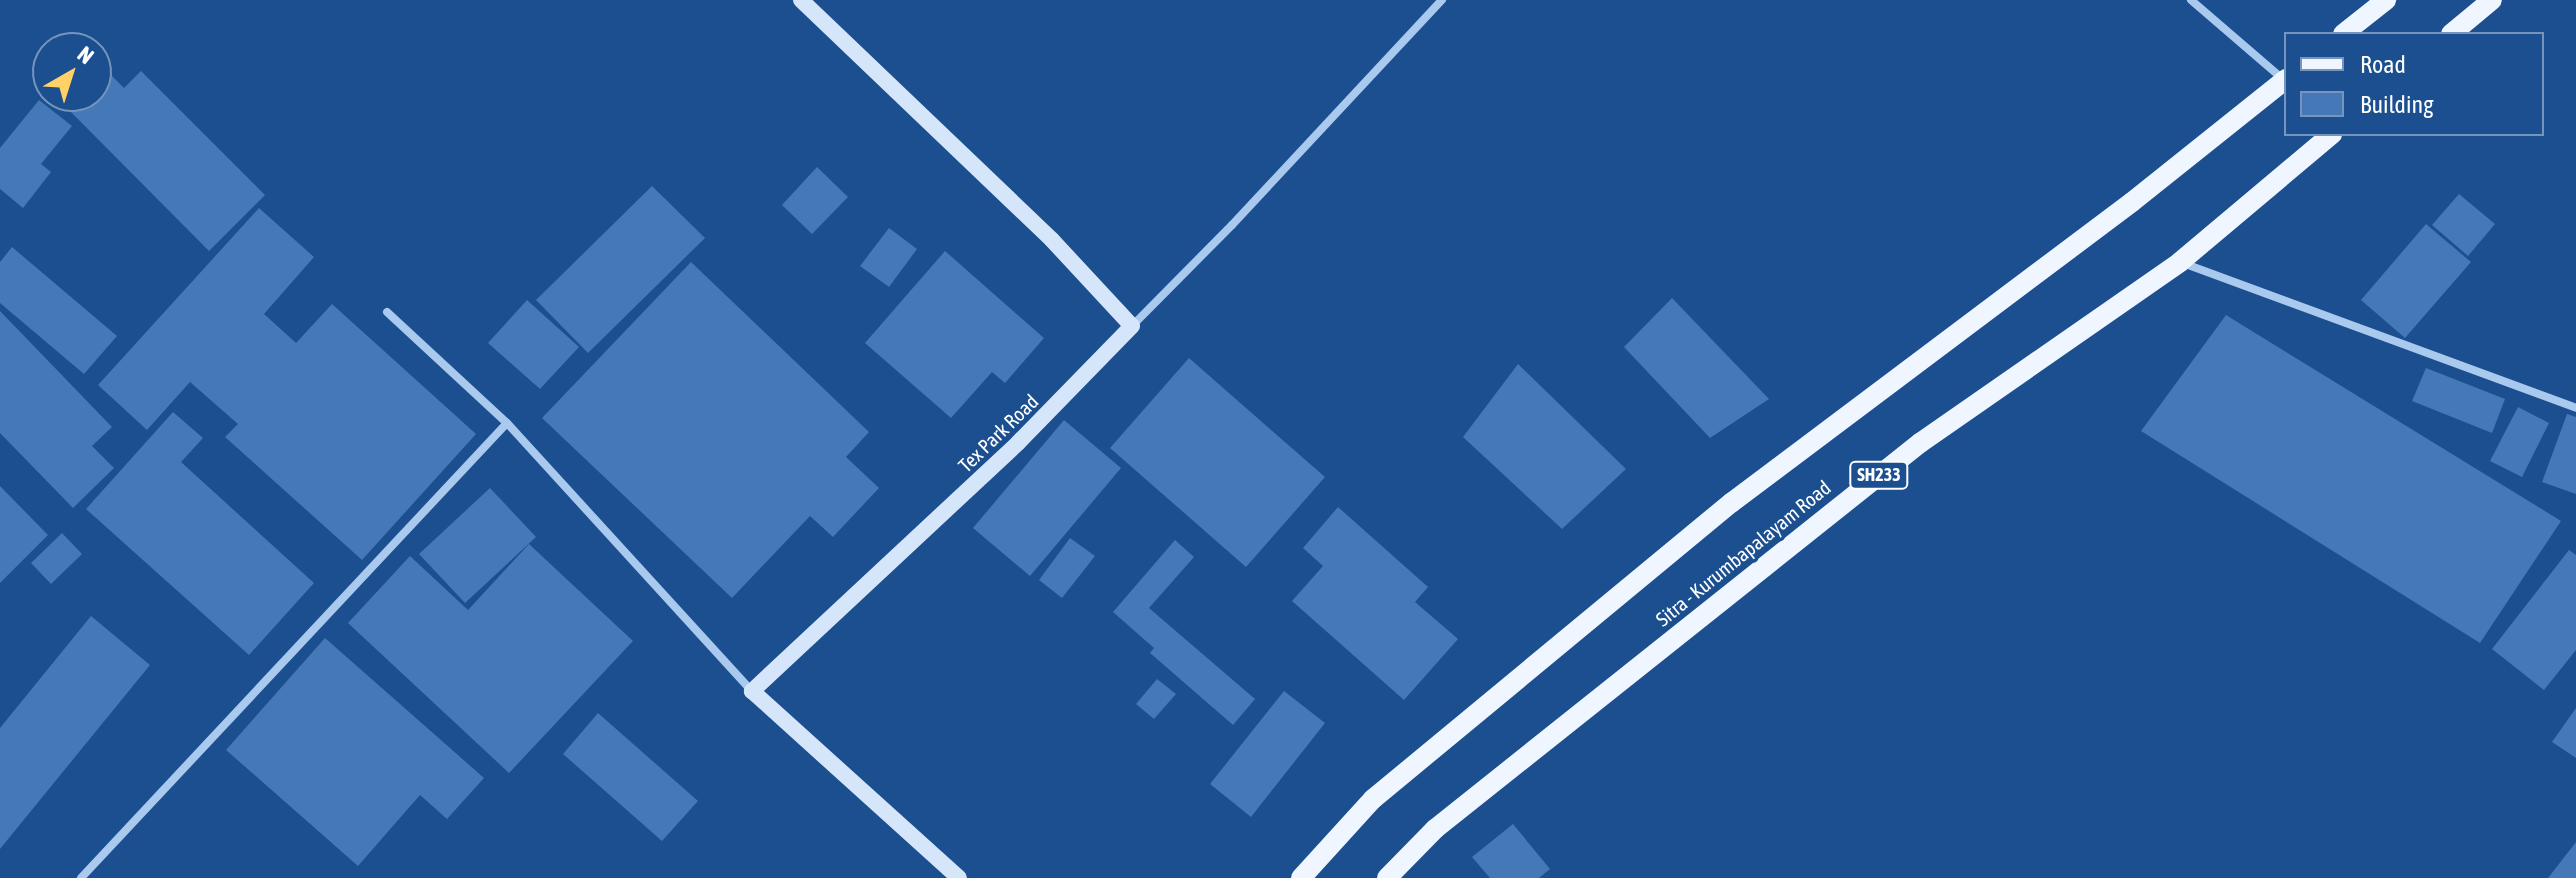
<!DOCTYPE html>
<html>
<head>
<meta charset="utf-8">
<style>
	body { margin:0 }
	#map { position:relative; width:2576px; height:878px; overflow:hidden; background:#1b4f8f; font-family:"Asap Condensed",sans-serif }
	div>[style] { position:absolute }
	.building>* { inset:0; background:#4478b7 }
	.street>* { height:8px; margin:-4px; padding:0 4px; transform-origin:4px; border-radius:4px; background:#a9c9ee }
	.secondary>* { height:16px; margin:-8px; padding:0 8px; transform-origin:8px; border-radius:8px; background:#d6e6fa }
	.primary>* { height:20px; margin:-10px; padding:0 10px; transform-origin:10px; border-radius:10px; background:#f0f6ff }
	span { translate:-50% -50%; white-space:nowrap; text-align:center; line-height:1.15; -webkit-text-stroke:7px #1b4f8f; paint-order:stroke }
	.shield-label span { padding:2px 6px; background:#1b4f8f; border:2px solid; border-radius:6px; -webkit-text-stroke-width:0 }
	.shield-label { font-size:18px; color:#fff; font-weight:700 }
	.street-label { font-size:20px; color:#fff }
	.legend { position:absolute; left:2284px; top:32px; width:260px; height:104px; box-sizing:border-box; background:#1b4f8f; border:2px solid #7695bc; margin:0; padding:10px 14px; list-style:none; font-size:24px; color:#fff }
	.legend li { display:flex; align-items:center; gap:16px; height:40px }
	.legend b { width:40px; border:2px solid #7695bc }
	.north { position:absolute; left:32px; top:32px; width:80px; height:80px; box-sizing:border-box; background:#1b4f8f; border:2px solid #7695bc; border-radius:50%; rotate:39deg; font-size:22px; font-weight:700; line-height:32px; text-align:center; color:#fff }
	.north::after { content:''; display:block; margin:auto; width:28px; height:36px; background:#ffd166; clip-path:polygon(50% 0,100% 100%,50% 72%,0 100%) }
</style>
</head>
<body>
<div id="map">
	<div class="building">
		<div style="clip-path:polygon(96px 60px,124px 88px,141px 71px,265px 195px,209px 251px,57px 98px,96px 96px)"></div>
		<div style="clip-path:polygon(39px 100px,72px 126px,41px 164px,51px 172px,23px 208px,0 189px,0 148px)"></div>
		<div style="clip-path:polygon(817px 167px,848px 197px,812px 234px,782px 205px)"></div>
		<div style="clip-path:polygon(652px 186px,705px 238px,588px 353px,536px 300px)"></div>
		<div style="clip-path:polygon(2459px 194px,2495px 224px,2468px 256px,2432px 225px)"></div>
		<div style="clip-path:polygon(259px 208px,314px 257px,264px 314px,296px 343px,332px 304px,476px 434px,362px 560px,225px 437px,238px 424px,190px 382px,147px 430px,98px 385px)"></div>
		<div style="clip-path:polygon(2426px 224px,2471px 262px,2405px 338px,2361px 300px)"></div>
		<div style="clip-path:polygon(889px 228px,917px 249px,889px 287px,860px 266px)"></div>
		<div style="clip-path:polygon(12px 247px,117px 336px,84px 374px,0 303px,0 262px)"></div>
		<div style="clip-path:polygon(945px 251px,1044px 338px,1005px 383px,992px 372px,951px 418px,865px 343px)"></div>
		<div style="clip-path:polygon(691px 262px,869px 432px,846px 457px,879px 488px,833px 537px,810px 516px,732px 598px,542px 418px)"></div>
		<div style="clip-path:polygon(1672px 298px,1769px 399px,1710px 438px,1624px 347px)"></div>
		<div style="clip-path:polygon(527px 300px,579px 347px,540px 389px,488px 343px)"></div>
		<div style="clip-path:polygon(0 311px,112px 427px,92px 446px,114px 468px,73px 508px,0 433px)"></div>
		<div style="clip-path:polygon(2226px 315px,2561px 521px,2480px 643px,2141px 431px)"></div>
		<div style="clip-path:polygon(1189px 358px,1325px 477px,1246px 567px,1110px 448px)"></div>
		<div style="clip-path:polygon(1518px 364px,1626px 469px,1562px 529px,1463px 437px)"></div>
		<div style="clip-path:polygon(2426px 368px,2505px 399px,2492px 433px,2412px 401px)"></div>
		<div style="clip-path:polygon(2518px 407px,2549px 423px,2522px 477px,2490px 461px)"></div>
		<div style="clip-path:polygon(173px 412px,203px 438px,181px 462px,314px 583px,249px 655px,86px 509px)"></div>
		<div style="clip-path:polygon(2567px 414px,2576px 417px,2576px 494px,2542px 482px)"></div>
		<div style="clip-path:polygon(1064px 420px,1121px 468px,1030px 576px,973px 528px)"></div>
		<div style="clip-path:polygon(0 486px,48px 535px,0 583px)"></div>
		<div style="clip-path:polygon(490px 488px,536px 537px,465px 603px,419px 554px)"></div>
		<div style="clip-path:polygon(1338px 507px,1428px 587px,1415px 602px,1458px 639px,1404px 700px,1292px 601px,1323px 566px,1303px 548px)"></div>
		<div style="clip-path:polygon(62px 533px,82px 554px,51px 584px,31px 563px)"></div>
		<div style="clip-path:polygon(1070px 538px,1095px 556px,1062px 598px,1039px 580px)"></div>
		<div style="clip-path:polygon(1175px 540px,1194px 557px,1149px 608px,1255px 699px,1233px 725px,1150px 653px,1154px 648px,1113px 612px)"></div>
		<div style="clip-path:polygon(529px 544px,633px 641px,509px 773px,348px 623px,410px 556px,468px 610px)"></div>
		<div style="clip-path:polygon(2569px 550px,2576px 555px,2576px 650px,2544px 690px,2492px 649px)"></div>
		<div style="clip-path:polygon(91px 616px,150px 665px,0 849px,0 728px)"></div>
		<div style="clip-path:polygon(325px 638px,484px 778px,447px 819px,420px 795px,358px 866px,226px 750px)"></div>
		<div style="clip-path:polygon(1157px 679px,1176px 694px,1154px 719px,1136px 704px)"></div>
		<div style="clip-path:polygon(1284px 691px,1325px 723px,1251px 817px,1210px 784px)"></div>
		<div style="clip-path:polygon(2576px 708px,2576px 758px,2552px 742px)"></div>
		<div style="clip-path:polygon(598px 713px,698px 801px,662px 841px,563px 754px)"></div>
		<div style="clip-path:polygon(1513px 824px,1550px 869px,1539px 878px,1490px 878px,1472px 857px)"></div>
		<div style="clip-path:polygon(2576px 842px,2576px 878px,2548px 878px)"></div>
	</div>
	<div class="street">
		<div style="left:2191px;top:0;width:123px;rotate:40.7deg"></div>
		<div style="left:2180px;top:262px;width:422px;rotate:20.2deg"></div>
		<div style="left:387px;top:312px;width:163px;rotate:42.8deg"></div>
		<div style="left:1132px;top:326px;width:142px;rotate:-45.3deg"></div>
		<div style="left:1232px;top:225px;width:308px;rotate:-47deg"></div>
		<div style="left:81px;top:878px;width:623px;rotate:-46.89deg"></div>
		<div style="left:507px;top:423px;width:363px;rotate:47.6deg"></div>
	</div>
	<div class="secondary">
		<div style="left:801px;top:0;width:347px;rotate:43.7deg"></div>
		<div style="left:1052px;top:240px;width:117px;rotate:47.1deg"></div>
		<div style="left:1132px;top:326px;width:163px;rotate:134.3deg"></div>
		<div style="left:1018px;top:443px;width:364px;rotate:137deg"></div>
		<div style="left:752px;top:691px;width:279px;rotate:42.1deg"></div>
	</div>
	<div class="primary">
		<div style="left:2343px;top:34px;width:55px;rotate:-38.3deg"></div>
		<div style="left:2451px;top:34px;width:53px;rotate:-39.7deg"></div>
		<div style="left:1301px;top:878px;width:107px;rotate:-47.7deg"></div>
		<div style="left:1373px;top:799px;width:465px;rotate:-39.6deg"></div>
		<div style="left:1731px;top:503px;width:501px;rotate:-36.89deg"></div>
		<div style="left:2132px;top:202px;width:197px;rotate:-38.6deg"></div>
		<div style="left:1387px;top:878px;width:69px;rotate:-45.6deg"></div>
		<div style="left:1435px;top:829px;width:620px;rotate:-38.52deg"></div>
		<div style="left:1920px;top:443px;width:317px;rotate:-34.8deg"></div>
		<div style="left:2180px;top:262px;width:199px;rotate:-40.1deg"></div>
	</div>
	<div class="shield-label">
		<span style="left:1879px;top:475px">SH233</span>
	</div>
	<div class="street-label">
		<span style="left:998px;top:433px;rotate:-44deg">Tex Park Road</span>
		<span style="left:1743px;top:553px;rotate:-39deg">Sitra - Kurumbapalayam Road</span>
	</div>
	<ul class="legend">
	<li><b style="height:10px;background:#f0f6ff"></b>Road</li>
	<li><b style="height:22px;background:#4478b7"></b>Building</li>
	</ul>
	<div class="north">N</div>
</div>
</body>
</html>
